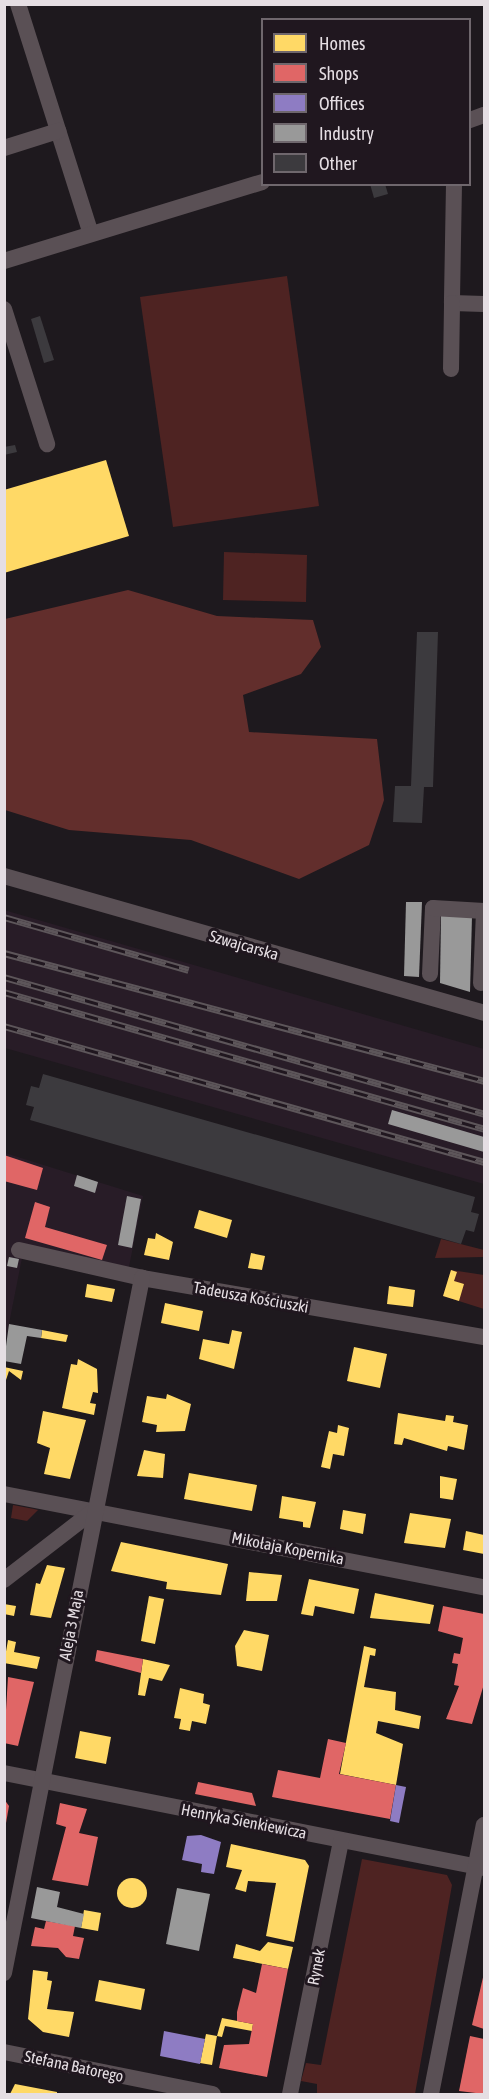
<!DOCTYPE html>
<html>
<head>
<meta charset="utf-8">
<style>
	body { margin:0 }
	#map { position:relative; width:489px; height:2099px; overflow:hidden; background:#1e191e; font-family:"Asap Condensed",sans-serif }
	div>[style] { position:absolute }
	.built>* { inset:0; background:#281c27 }
	.green>* { inset:0; background:#4e2322 }
	.forest>* { inset:0; background:#622e2c }
	.homes>* { inset:0; background:#ffd966 }
	.round { border-radius:50% }
	.shops>* { inset:0; background:#e06666 }
	.offices>* { inset:0; background:#8e7cc3 }
	.industry>* { inset:0; background:#999 }
	.building>* { inset:0; background:#3c3a3e }
	.minor>* { height:16px; margin:-8px; padding:0 8px; transform-origin:8px; border-radius:8px; background:#5a5055 }
	.rail>* { height:7px; margin-top:-3.5px; transform-origin:0; background:repeating-linear-gradient(90deg,#20171f 0 14px,#5d565a 0 28px); box-sizing:border-box; border-block:2px solid #5d565a }
	span { translate:-50% -50%; white-space:nowrap; text-align:center; line-height:1.15; -webkit-text-stroke:6px #20171f; paint-order:stroke }
	.street-label { font-size:16px; color:#e5dee3 }
	.frame { position:absolute; inset:0; border:6px solid #e5dee3; pointer-events:none }
	.legend { position:absolute; left:261px; top:18px; width:210px; height:168px; box-sizing:border-box; background:#20171f; border:2px solid #6f676d; margin:0; padding:8px 10px; list-style:none; font-size:18px; color:#e5dee3 }
	.legend li { display:flex; align-items:center; gap:12px; height:30px }
	.legend b { width:30px; border:2px solid #6f676d }
</style>
</head>
<body>
<div id="map">
	<div class="built">
		<div style="clip-path:polygon(4px 910px,484px 1049px,484px 1184px,5px 1048px)"></div>
		<div style="clip-path:polygon(5px 1153px,143px 1196px,129px 1267px,22px 1258px,5px 1344px)"></div>
	</div>
	<div class="green">
		<div style="clip-path:polygon(287px 276px,319px 506px,173px 527px,140px 297px)"></div>
		<div style="clip-path:polygon(224px 552px,307px 555px,306px 602px,223px 600px)"></div>
		<div style="clip-path:polygon(441px 1239px,484px 1250px,484px 1257px,435px 1258px)"></div>
		<div style="clip-path:polygon(451px 1270px,484px 1275px,484px 1309px,443px 1296px)"></div>
		<div style="clip-path:polygon(13px 1505px,34px 1509px,38px 1510px,27px 1521px,11px 1518px)"></div>
		<div style="clip-path:polygon(362px 1859px,447px 1875px,452px 1885px,415px 2094px,317px 2094px,317px 2084px,301px 2081px,306px 2063px,321px 2065px)"></div>
	</div>
	<div class="forest">
		<div style="clip-path:polygon(128px 590px,217px 616px,313px 620px,321px 647px,301px 674px,243px 695px,249px 732px,377px 739px,384px 800px,369px 845px,299px 879px,191px 840px,69px 830px,5px 810px,5px 619px)"></div>
	</div>
	<div class="homes">
		<div style="clip-path:polygon(106px 460px,129px 536px,4px 573px,4px 490px)"></div>
		<div style="clip-path:polygon(199px 1210px,232px 1220px,227px 1238px,194px 1228px)"></div>
		<div style="clip-path:polygon(156px 1233px,173px 1242px,169px 1260px,144px 1255px,148px 1238px,155px 1239px)"></div>
		<div style="clip-path:polygon(251px 1253px,265px 1256px,262px 1270px,248px 1268px)"></div>
		<div style="clip-path:polygon(451px 1270px,457px 1272px,454px 1281px,464px 1284px,459px 1301px,443px 1296px)"></div>
		<div style="clip-path:polygon(87px 1284px,115px 1289px,112px 1302px,85px 1297px)"></div>
		<div style="clip-path:polygon(389px 1286px,415px 1290px,413px 1307px,387px 1304px)"></div>
		<div style="clip-path:polygon(165px 1303px,203px 1311px,199px 1331px,161px 1323px)"></div>
		<div style="clip-path:polygon(42px 1330px,68px 1335px,66px 1342px,41px 1338px)"></div>
		<div style="clip-path:polygon(232px 1330px,242px 1332px,234px 1369px,199px 1359px,203px 1339px,229px 1344px)"></div>
		<div style="clip-path:polygon(354px 1347px,387px 1354px,380px 1388px,347px 1381px)"></div>
		<div style="clip-path:polygon(78px 1359px,97px 1369px,98px 1393px,93px 1392px,90px 1403px,96px 1404px,94px 1415px,62px 1408px,71px 1364px,77px 1365px)"></div>
		<div style="clip-path:polygon(4px 1367px,23px 1371px,21px 1380px,9px 1371px,4px 1386px)"></div>
		<div style="clip-path:polygon(167px 1394px,191px 1404px,185px 1431px,156px 1432px,157px 1425px,142px 1422px,147px 1396px,166px 1399px)"></div>
		<div style="clip-path:polygon(43px 1411px,86px 1420px,70px 1479px,44px 1474px,50px 1448px,37px 1443px)"></div>
		<div style="clip-path:polygon(398px 1413px,445px 1421px,446px 1415px,454px 1416px,453px 1422px,468px 1425px,464px 1450px,448px 1446px,447px 1451px,404px 1438px,402px 1445px,394px 1444px)"></div>
		<div style="clip-path:polygon(338px 1425px,349px 1428px,344px 1456px,333px 1454px,330px 1469px,321px 1467px,329px 1431px,337px 1433px)"></div>
		<div style="clip-path:polygon(144px 1450px,165px 1454px,163px 1478px,137px 1476px)"></div>
		<div style="clip-path:polygon(189px 1473px,257px 1485px,252px 1511px,184px 1499px)"></div>
		<div style="clip-path:polygon(440px 1476px,457px 1479px,453px 1500px,440px 1498px)"></div>
		<div style="clip-path:polygon(282px 1496px,316px 1502px,310px 1528px,303px 1527px,303px 1522px,279px 1518px)"></div>
		<div style="clip-path:polygon(343px 1510px,366px 1514px,363px 1534px,340px 1529px)"></div>
		<div style="clip-path:polygon(410px 1513px,451px 1519px,445px 1548px,404px 1543px)"></div>
		<div style="clip-path:polygon(466px 1531px,484px 1535px,484px 1554px,463px 1550px)"></div>
		<div style="clip-path:polygon(121px 1542px,228px 1564px,221px 1595px,166px 1589px,167px 1582px,111px 1571px)"></div>
		<div style="clip-path:polygon(47px 1565px,65px 1568px,51px 1618px,30px 1615px,36px 1583px,40px 1584px)"></div>
		<div style="clip-path:polygon(249px 1572px,282px 1575px,277px 1601px,246px 1601px)"></div>
		<div style="clip-path:polygon(309px 1579px,359px 1589px,354px 1614px,315px 1606px,313px 1616px,301px 1614px)"></div>
		<div style="clip-path:polygon(375px 1593px,434px 1605px,430px 1624px,370px 1618px)"></div>
		<div style="clip-path:polygon(149px 1596px,164px 1599px,155px 1644px,141px 1641px)"></div>
		<div style="clip-path:polygon(4px 1604px,16px 1606px,14px 1616px,4px 1614px)"></div>
		<div style="clip-path:polygon(244px 1630px,269px 1635px,262px 1671px,237px 1666px,235px 1646px)"></div>
		<div style="clip-path:polygon(8px 1640px,16px 1642px,14px 1652px,40px 1657px,37px 1669px,4px 1663px)"></div>
		<div style="clip-path:polygon(364px 1646px,376px 1649px,375px 1656px,370px 1655px,364px 1687px,396px 1692px,395px 1710px,421px 1716px,419px 1729px,378px 1721px,376px 1733px,403px 1744px,396px 1785px,340px 1774px)"></div>
		<div style="clip-path:polygon(143px 1659px,170px 1665px,162px 1681px,149px 1678px,145px 1696px,138px 1695px)"></div>
		<div style="clip-path:polygon(180px 1688px,204px 1694px,203px 1703px,210px 1705px,206px 1724px,192px 1721px,190px 1731px,179px 1729px,181px 1719px,174px 1718px)"></div>
		<div style="clip-path:polygon(80px 1731px,111px 1737px,106px 1764px,75px 1758px)"></div>
		<div style="clip-path:polygon(231px 1844px,305px 1860px,309px 1866px,294px 1942px,266px 1936px,276px 1883px,248px 1881px,246px 1892px,235px 1889px,242px 1870px,226px 1867px)"></div>
		<div class="round" style="left:117px;top:1878px;width:30px;height:30px"></div>
		<div style="clip-path:polygon(84px 1910px,101px 1913px,98px 1931px,81px 1928px)"></div>
		<div style="clip-path:polygon(268px 1942px,293px 1947px,288px 1969px,233px 1958px,236px 1944px,260px 1951px)"></div>
		<div style="clip-path:polygon(33px 1970px,48px 1972px,47px 1980px,52px 1981px,47px 2009px,74px 2012px,69px 2037px,43px 2032px,28px 2019px)"></div>
		<div style="clip-path:polygon(99px 1980px,145px 1989px,141px 2010px,95px 2001px)"></div>
		<div style="clip-path:polygon(222px 2018px,253px 2024px,252px 2031px,225px 2026px,222px 2037px,217px 2036px)"></div>
		<div style="clip-path:polygon(206px 2034px,217px 2036px,212px 2065px,200px 2063px)"></div>
		<div style="clip-path:polygon(15px 2084px,57px 2092px,57px 2094px,10px 2094px)"></div>
	</div>
	<div class="shops">
		<div style="clip-path:polygon(4px 1155px,43px 1168px,37px 1190px,4px 1181px)"></div>
		<div style="clip-path:polygon(35px 1202px,50px 1207px,45px 1227px,107px 1245px,102px 1260px,25px 1238px)"></div>
		<div style="clip-path:polygon(443px 1606px,484px 1614px,484px 1684px,472px 1724px,446px 1719px,459px 1686px,454px 1685px,458px 1664px,452px 1663px,454px 1653px,460px 1654px,463px 1638px,438px 1631px)"></div>
		<div style="clip-path:polygon(97px 1650px,143px 1659px,141px 1673px,95px 1661px)"></div>
		<div style="clip-path:polygon(8px 1677px,34px 1682px,18px 1746px,4px 1743px)"></div>
		<div style="clip-path:polygon(328px 1739px,346px 1743px,339px 1774px,396px 1785px,390px 1819px,272px 1797px,278px 1770px,320px 1778px)"></div>
		<div style="clip-path:polygon(198px 1782px,252px 1793px,256px 1806px,195px 1794px)"></div>
		<div style="clip-path:polygon(4px 1799px,9px 1806px,6px 1823px,4px 1823px)"></div>
		<div style="clip-path:polygon(60px 1803px,87px 1809px,79px 1833px,98px 1837px,88px 1886px,52px 1880px,66px 1827px,56px 1824px)"></div>
		<div style="clip-path:polygon(46px 1921px,75px 1926px,73px 1936px,84px 1938px,79px 1959px,66px 1957px,58px 1948px,31px 1946px,35px 1927px,44px 1929px)"></div>
		<div style="clip-path:polygon(262px 1964px,288px 1969px,267px 2077px,219px 2068px,224px 2045px,249px 2044px,253px 2024px,237px 2021px,237px 2012px,243px 1988px,256px 1993px)"></div>
		<div style="clip-path:polygon(484px 1973px,484px 2029px,472px 2025px)"></div>
		<div style="clip-path:polygon(470px 2036px,484px 2039px,484px 2094px,459px 2091px)"></div>
	</div>
	<div class="offices">
		<div style="clip-path:polygon(396px 1785px,406px 1787px,399px 1823px,390px 1821px)"></div>
		<div style="clip-path:polygon(201px 1835px,221px 1842px,214px 1874px,201px 1872px,202px 1864px,182px 1860px,187px 1836px)"></div>
		<div style="clip-path:polygon(164px 2031px,205px 2039px,200px 2064px,160px 2056px)"></div>
	</div>
	<div class="industry">
		<div style="clip-path:polygon(406px 902px,422px 902px,419px 977px,404px 976px)"></div>
		<div style="clip-path:polygon(441px 916px,472px 916px,470px 992px,440px 983px)"></div>
		<div style="clip-path:polygon(392px 1110px,484px 1137px,484px 1152px,388px 1124px)"></div>
		<div style="clip-path:polygon(77px 1175px,98px 1182px,95px 1193px,74px 1186px)"></div>
		<div style="clip-path:polygon(127px 1196px,141px 1199px,132px 1248px,118px 1245px)"></div>
		<div style="clip-path:polygon(9px 1257px,19px 1259px,17px 1268px,7px 1266px)"></div>
		<div style="clip-path:polygon(9px 1324px,42px 1330px,41px 1338px,27px 1336px,21px 1364px,4px 1361px)"></div>
		<div style="clip-path:polygon(37px 1887px,60px 1892px,57px 1907px,84px 1914px,81px 1928px,31px 1918px)"></div>
		<div style="clip-path:polygon(177px 1888px,210px 1894px,199px 1951px,166px 1944px)"></div>
	</div>
	<div class="building">
		<div style="clip-path:polygon(370px 184px,385px 184px,388px 194px,374px 198px)"></div>
		<div style="clip-path:polygon(40px 316px,54px 360px,44px 363px,31px 319px)"></div>
		<div style="clip-path:polygon(15px 445px,17px 452px,4px 455px,4px 447px)"></div>
		<div style="clip-path:polygon(417px 632px,438px 632px,433px 787px,424px 787px,422px 823px,393px 822px,395px 786px,411px 786px)"></div>
		<div style="clip-path:polygon(43px 1074px,475px 1197px,471px 1212px,479px 1214px,474px 1232px,466px 1230px,461px 1244px,30px 1120px,34px 1107px,26px 1105px,31px 1086px,39px 1088px)"></div>
	</div>
	<div class="minor">
		<div style="left:18px;top:4px;width:241px;rotate:72.4deg"></div>
		<div style="left:470px;top:120px;width:15px;rotate:-20deg"></div>
		<div style="left:4px;top:148px;width:57px;rotate:-17.5deg"></div>
		<div style="left:454px;top:184px;width:119px;rotate:91deg"></div>
		<div style="left:452px;top:303px;width:32px;rotate:2deg"></div>
		<div style="left:4px;top:261px;width:270px;rotate:-17deg"></div>
		<div style="left:4px;top:309px;width:142px;rotate:72.3deg"></div>
		<div style="left:451px;top:369px;width:66px;rotate:-89.1deg"></div>
		<div style="left:4px;top:876px;width:499px;rotate:15.9deg"></div>
		<div style="left:430px;top:974px;width:66px;rotate:-87.4deg"></div>
		<div style="left:433px;top:908px;width:51px;rotate:3.4deg"></div>
		<div style="left:481px;top:983px;width:72px;rotate:-87.6deg"></div>
		<div style="left:19px;top:1250px;width:126px;rotate:12.8deg"></div>
		<div style="left:142px;top:1278px;width:347px;rotate:9.8deg"></div>
		<div style="left:4px;top:1494px;width:489px;rotate:11deg"></div>
		<div style="left:4px;top:1580px;width:111px;rotate:-37.7deg"></div>
		<div style="left:4px;top:1773px;width:489px;rotate:11.2deg"></div>
		<div style="left:4px;top:1973px;width:709px;rotate:-78.77deg"></div>
		<div style="left:4px;top:2052px;width:213px;rotate:11.4deg"></div>
		<div style="left:290px;top:2094px;width:259px;rotate:-78.6deg"></div>
		<div style="left:431px;top:2094px;width:274px;rotate:-78.9deg"></div>
	</div>
	<div class="rail">
		<div style="left:4px;top:917px;width:192px;rotate:16deg"></div>
		<div style="left:4px;top:953px;width:497px;rotate:14.9deg"></div>
		<div style="left:4px;top:977px;width:499px;rotate:15.9deg"></div>
		<div style="left:4px;top:992px;width:499px;rotate:15.9deg"></div>
		<div style="left:4px;top:1026px;width:499px;rotate:15.8deg"></div>
	</div>
	<div class="street-label">
		<span style="left:244px;top:945px;rotate:16deg">Szwajcarska</span>
		<span style="left:251px;top:1297px;rotate:10deg">Tadeusza Kościuszki</span>
		<span style="left:288px;top:1548px;rotate:11deg">Mikołaja Kopernika</span>
		<span style="left:71px;top:1625px;rotate:-79deg">Aleja 3 Maja</span>
		<span style="left:244px;top:1821px;rotate:11deg">Henryka Sienkiewicza</span>
		<span style="left:316px;top:1967px;rotate:-79deg">Rynek</span>
		<span style="left:74px;top:2066px;rotate:12deg">Stefana Batorego</span>
	</div>
	<div class="frame"></div>
	<ul class="legend">
	<li><b style="height:16px;background:#ffd966"></b>Homes</li>
	<li><b style="height:16px;background:#e06666"></b>Shops</li>
	<li><b style="height:16px;background:#8e7cc3"></b>Offices</li>
	<li><b style="height:16px;background:#999"></b>Industry</li>
	<li><b style="height:16px;background:#3c3a3e"></b>Other</li>
	</ul>
</div>
</body>
</html>
